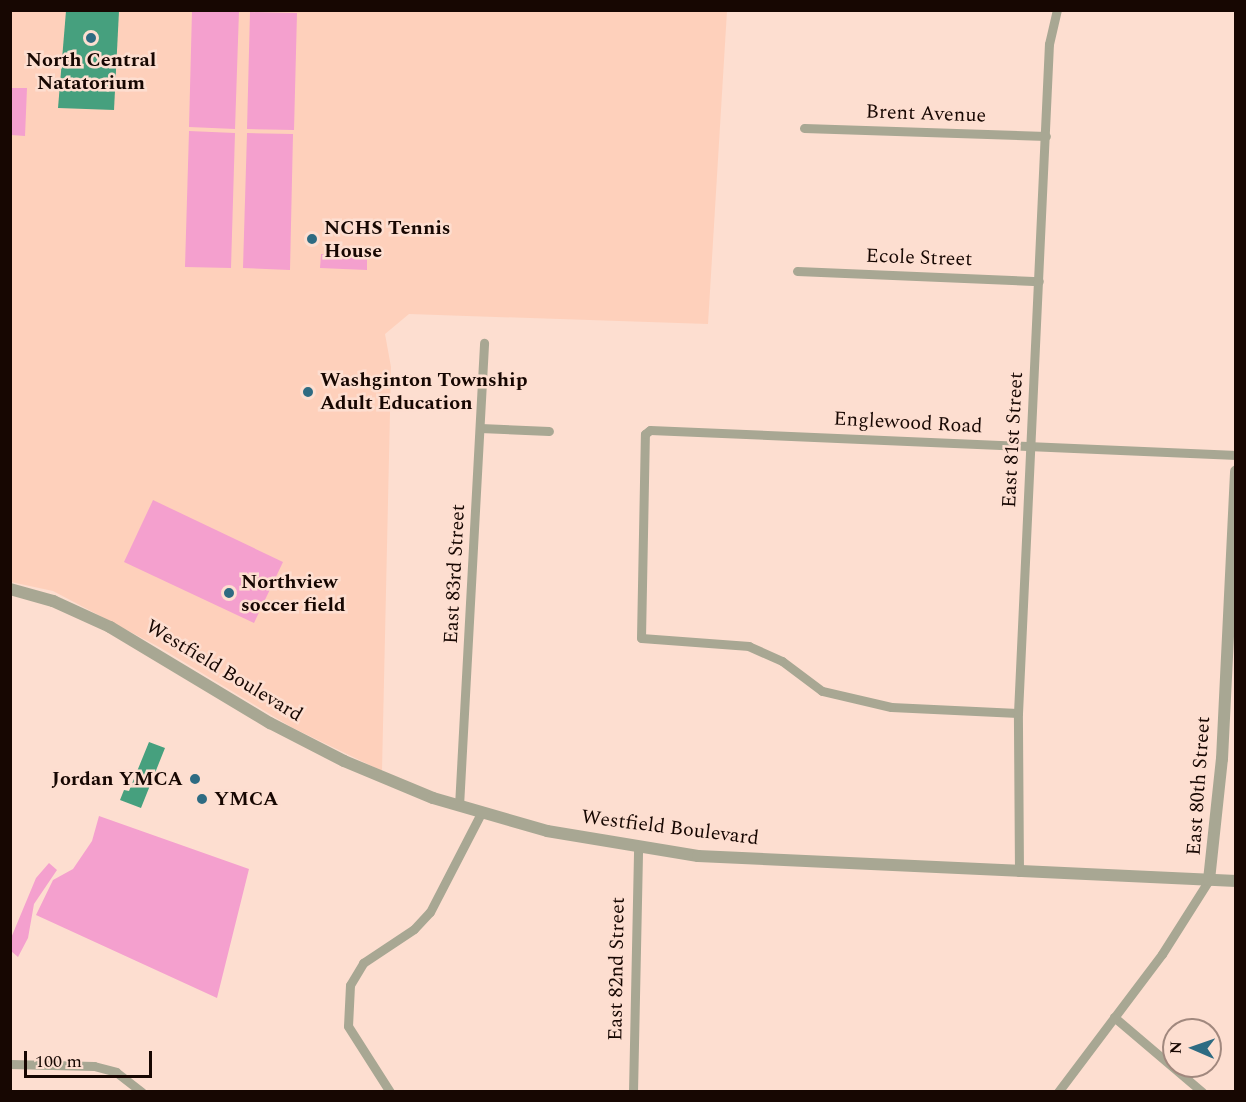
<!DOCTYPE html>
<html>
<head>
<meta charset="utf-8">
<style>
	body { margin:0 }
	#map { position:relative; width:1246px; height:1102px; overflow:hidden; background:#fdded0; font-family:Spectral,serif }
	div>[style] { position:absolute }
	.built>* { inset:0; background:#fed0bb }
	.green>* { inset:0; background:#f4a0ce }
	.water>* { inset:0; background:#46a07e }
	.minor>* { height:9px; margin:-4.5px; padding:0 4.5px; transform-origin:4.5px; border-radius:4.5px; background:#a8a793 }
	.tertiary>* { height:12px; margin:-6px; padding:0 6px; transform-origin:6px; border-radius:6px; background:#a8a793 }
	.dots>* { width:16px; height:16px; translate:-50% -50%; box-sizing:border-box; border:3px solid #fdded0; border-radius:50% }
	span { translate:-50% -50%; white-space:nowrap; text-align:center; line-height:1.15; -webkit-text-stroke:5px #fdded0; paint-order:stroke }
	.poi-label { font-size:20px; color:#170702; font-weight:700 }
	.left { translate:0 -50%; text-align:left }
	.right { translate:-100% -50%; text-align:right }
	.street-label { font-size:20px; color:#170702 }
	.frame { position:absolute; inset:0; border:12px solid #170702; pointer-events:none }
	.north { position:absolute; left:1162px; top:1018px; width:60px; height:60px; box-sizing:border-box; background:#fdded0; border:2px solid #a1887e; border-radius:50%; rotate:272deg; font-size:16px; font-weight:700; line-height:24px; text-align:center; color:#170702 }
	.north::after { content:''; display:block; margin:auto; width:21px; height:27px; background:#2e6b82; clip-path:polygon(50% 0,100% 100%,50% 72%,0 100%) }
	.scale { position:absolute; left:24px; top:1051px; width:128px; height:27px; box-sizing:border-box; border:3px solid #170702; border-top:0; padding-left:8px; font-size:18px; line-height:21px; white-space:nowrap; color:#170702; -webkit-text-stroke:4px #fdded0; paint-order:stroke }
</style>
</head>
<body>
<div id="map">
	<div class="built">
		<div style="clip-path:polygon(11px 11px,727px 11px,708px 324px,409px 314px,385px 334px,391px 367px,382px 771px,291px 727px,159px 647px,53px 591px,11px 582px)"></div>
	</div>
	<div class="green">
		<div style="clip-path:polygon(192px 11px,239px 11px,235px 129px,189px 127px)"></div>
		<div style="clip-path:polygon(250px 12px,297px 13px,294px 130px,247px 129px)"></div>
		<div style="clip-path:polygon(11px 88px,27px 88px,25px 136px,11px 135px)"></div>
		<div style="clip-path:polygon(189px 131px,235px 133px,231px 268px,185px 267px)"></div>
		<div style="clip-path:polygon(247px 133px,293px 134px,290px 270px,243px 268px)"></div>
		<div style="clip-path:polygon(321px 254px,367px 256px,367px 270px,320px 268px)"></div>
		<div style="clip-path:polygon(153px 500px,283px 562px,254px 623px,124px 562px)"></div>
		<div style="clip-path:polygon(99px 816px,249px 869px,217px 998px,36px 915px,53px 880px,73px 869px,92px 841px)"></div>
		<div style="clip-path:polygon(49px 863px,57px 870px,34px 904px,28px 938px,18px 957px,11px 951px,11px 938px,36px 878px)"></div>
	</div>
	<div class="water">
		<div style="clip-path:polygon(66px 11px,119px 11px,114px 110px,58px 108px)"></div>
		<div style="clip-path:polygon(149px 742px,165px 748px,141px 808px,120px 800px,124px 790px,129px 791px)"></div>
	</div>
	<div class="minor">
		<div style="left:804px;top:128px;width:242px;rotate:1.9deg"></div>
		<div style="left:797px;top:271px;width:242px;rotate:2.4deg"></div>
		<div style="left:480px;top:428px;width:69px;rotate:2.5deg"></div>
		<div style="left:1018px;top:713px;width:127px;rotate:-177.3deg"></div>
		<div style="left:891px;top:707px;width:71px;rotate:-166.9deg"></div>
		<div style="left:822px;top:691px;width:50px;rotate:-143.1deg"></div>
		<div style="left:782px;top:661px;width:36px;rotate:-156deg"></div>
		<div style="left:749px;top:646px;width:108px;rotate:-175.8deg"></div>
		<div style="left:641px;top:638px;width:204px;rotate:-88.9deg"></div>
		<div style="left:645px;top:434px;width:6px;rotate:-39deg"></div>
		<div style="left:650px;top:430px;width:587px;rotate:2.44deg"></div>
		<div style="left:459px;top:806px;width:464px;rotate:-86.9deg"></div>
		<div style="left:1019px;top:872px;width:159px;rotate:-90.4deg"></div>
		<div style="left:1018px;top:713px;width:670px;rotate:-87.35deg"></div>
		<div style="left:1049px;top:44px;width:35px;rotate:-77deg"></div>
		<div style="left:1114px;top:1017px;width:116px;rotate:40.4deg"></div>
		<div style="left:10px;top:1064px;width:84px;rotate:1.4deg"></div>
		<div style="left:94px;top:1066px;width:23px;rotate:15deg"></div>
		<div style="left:116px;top:1072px;width:33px;rotate:38deg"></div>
		<div style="left:390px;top:1092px;width:78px;rotate:-122.5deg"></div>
		<div style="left:348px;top:1026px;width:41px;rotate:-87.2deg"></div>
		<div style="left:350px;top:985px;width:26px;rotate:-59deg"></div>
		<div style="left:363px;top:963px;width:61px;rotate:-33.7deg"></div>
		<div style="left:414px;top:929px;width:23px;rotate:-47deg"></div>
		<div style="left:430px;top:912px;width:111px;rotate:-62.7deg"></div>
		<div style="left:633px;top:1092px;width:244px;rotate:-88.8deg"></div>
		<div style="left:1058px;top:1092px;width:173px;rotate:-53deg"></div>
		<div style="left:1162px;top:954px;width:88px;rotate:-57.6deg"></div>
	</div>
	<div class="tertiary">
		<div style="left:10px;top:589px;width:45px;rotate:15.6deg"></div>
		<div style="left:53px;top:601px;width:63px;rotate:24.5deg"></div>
		<div style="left:110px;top:627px;width:187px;rotate:31deg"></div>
		<div style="left:270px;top:723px;width:83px;rotate:27.2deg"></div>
		<div style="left:344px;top:761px;width:96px;rotate:22.6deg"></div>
		<div style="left:433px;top:798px;width:119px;rotate:16.1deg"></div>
		<div style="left:547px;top:831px;width:153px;rotate:9.4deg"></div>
		<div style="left:698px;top:856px;width:539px;rotate:2.66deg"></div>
		<div style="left:1209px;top:880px;width:122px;rotate:-83.9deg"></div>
		<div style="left:1222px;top:759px;width:288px;rotate:-87.2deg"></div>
	</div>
	<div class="dots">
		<div style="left:91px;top:38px;background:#2e6b82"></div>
		<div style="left:312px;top:239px;background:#2e6b82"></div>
		<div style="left:308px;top:392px;background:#2e6b82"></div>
		<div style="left:229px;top:593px;background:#2e6b82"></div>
		<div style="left:195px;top:779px;background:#2e6b82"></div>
		<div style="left:202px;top:799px;background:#2e6b82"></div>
	</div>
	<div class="poi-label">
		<span style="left:91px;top:72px">North Central<br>Natatorium</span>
		<span class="left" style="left:324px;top:240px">NCHS Tennis<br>House</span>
		<span class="left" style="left:320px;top:392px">Washginton Township<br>Adult Education</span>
		<span class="left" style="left:241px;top:594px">Northview<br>soccer field</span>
		<span class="right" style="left:183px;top:779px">Jordan YMCA</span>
		<span class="left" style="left:214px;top:799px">YMCA</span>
	</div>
	<div class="street-label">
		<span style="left:926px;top:114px;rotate:2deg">Brent Avenue</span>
		<span style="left:919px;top:258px;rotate:2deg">Ecole Street</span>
		<span style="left:908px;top:423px;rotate:3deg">Englewood Road</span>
		<span style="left:1013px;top:440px;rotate:-87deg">East 81st Street</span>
		<span style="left:455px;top:574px;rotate:-87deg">East 83rd Street</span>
		<span style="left:224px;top:671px;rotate:31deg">Westfield Boulevard</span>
		<span style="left:1199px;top:786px;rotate:-86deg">East 80th Street</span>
		<span style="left:670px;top:828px;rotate:7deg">Westfield Boulevard</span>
		<span style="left:617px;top:969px;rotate:-89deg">East 82nd Street</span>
	</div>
	<div class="frame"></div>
	<div class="north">N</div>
	<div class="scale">100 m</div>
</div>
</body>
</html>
